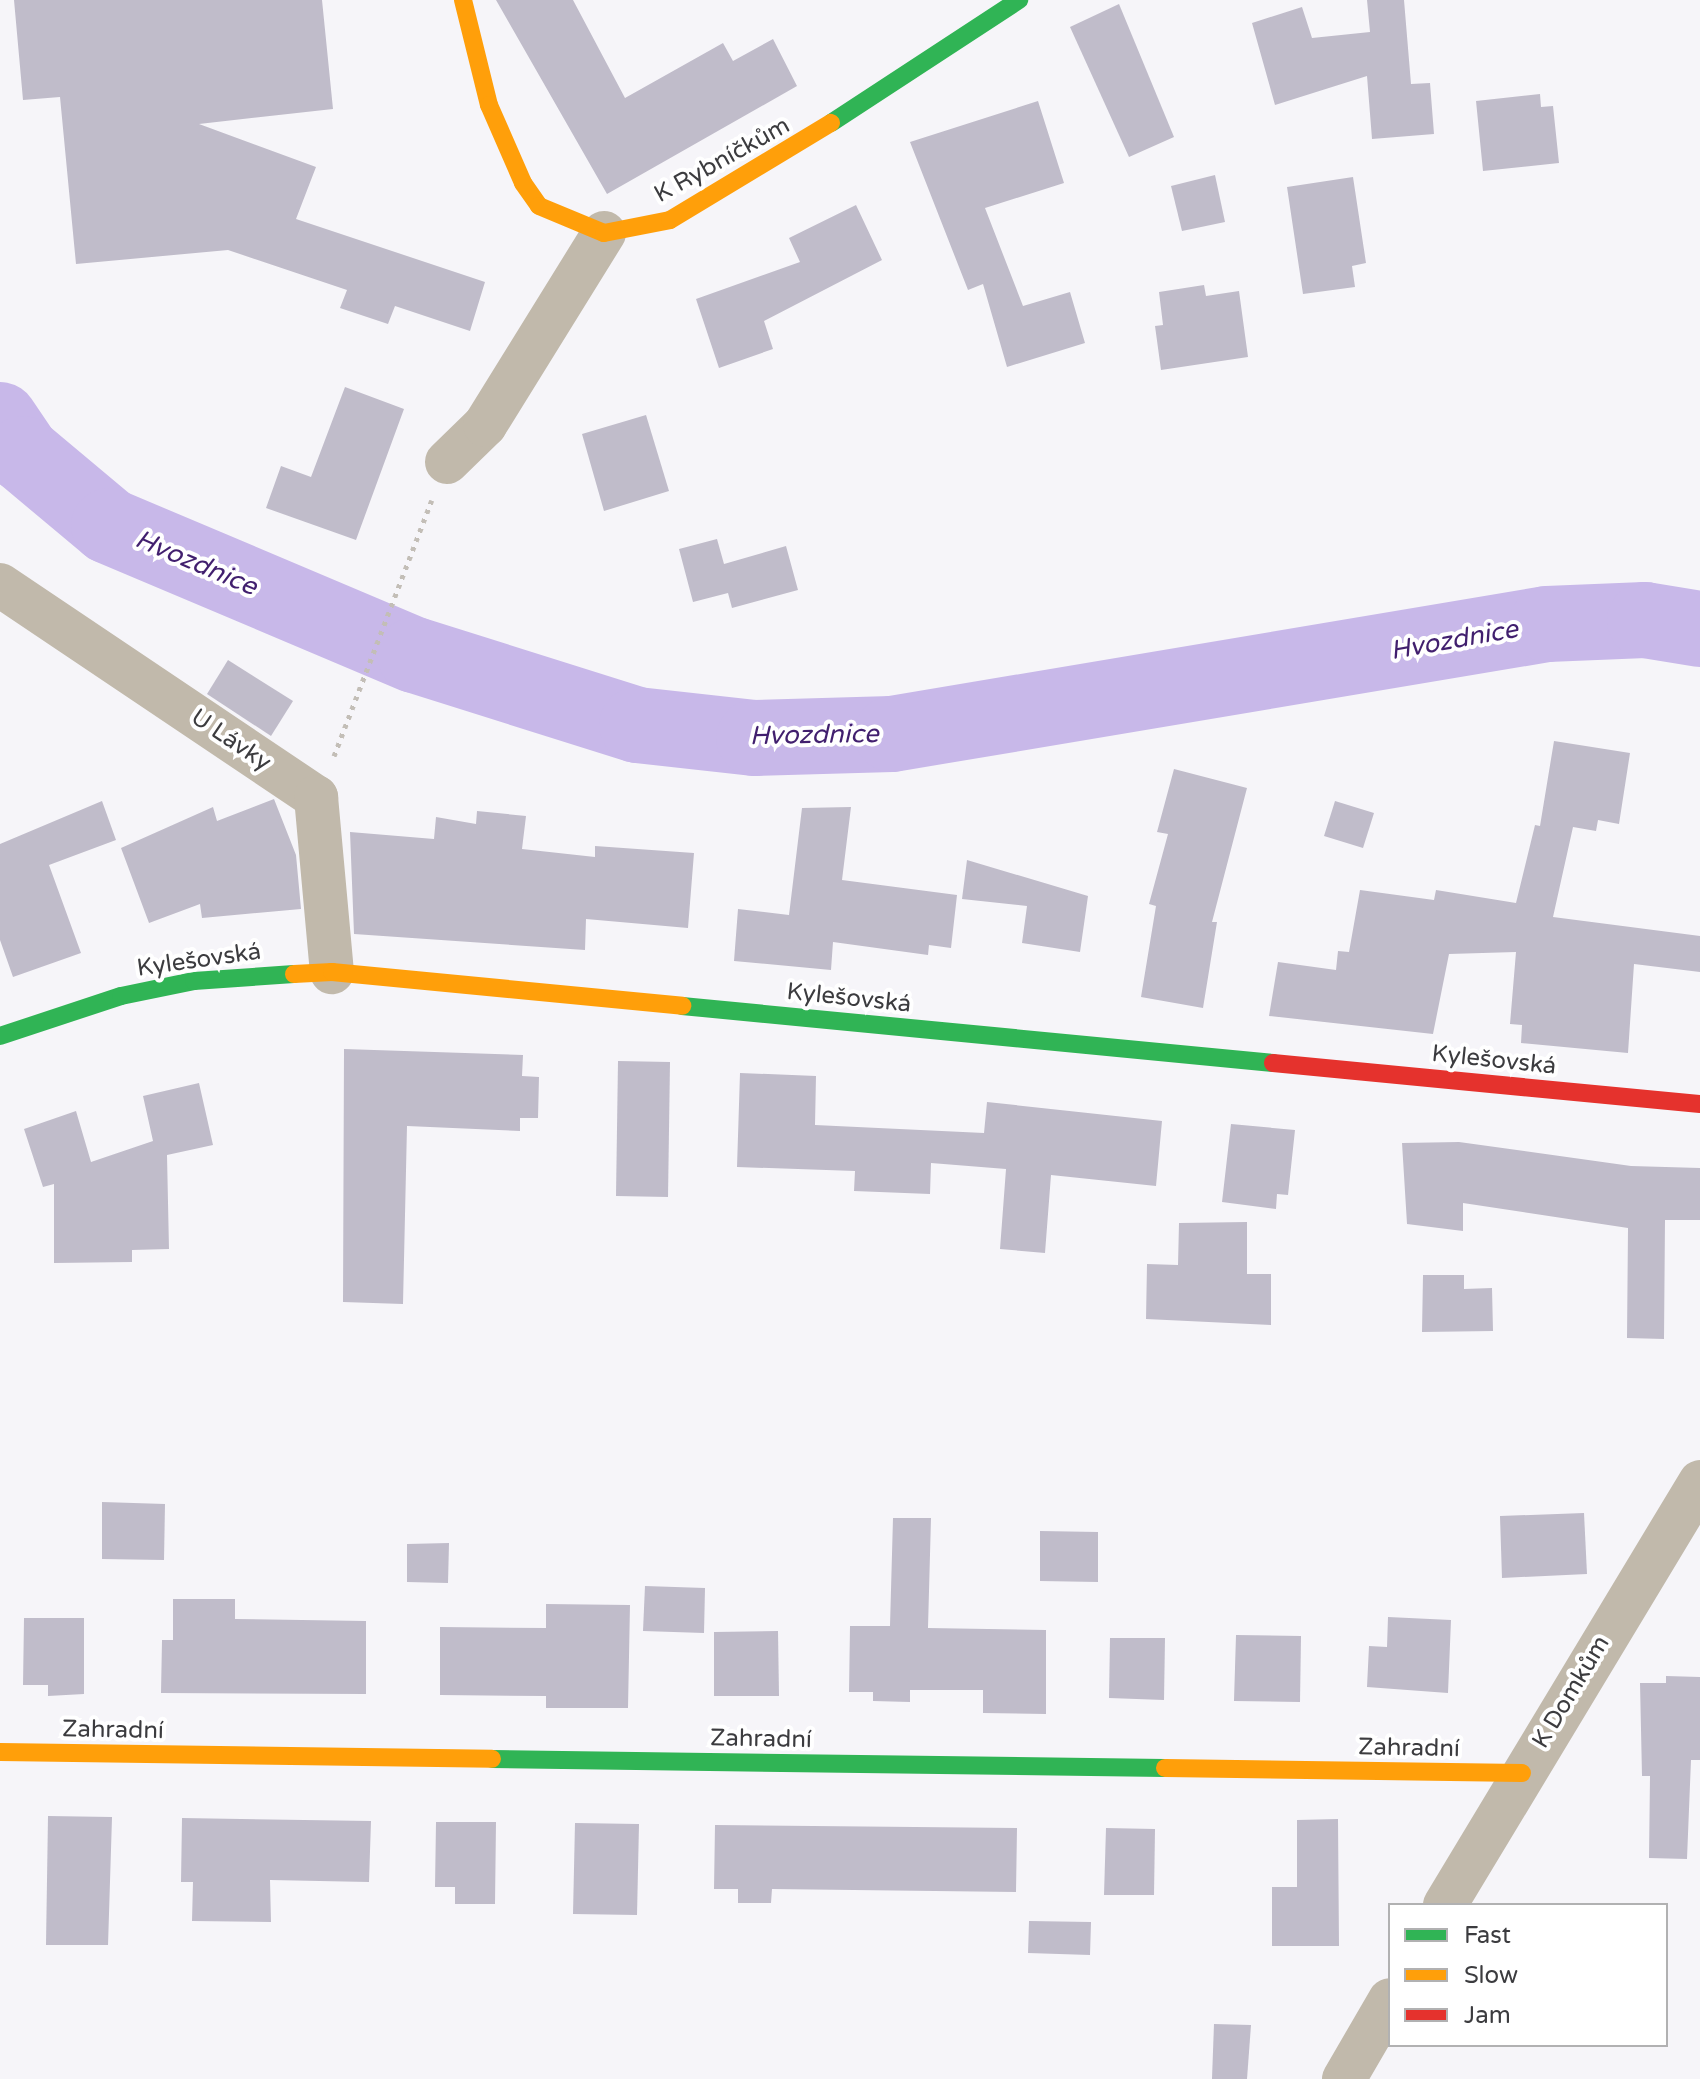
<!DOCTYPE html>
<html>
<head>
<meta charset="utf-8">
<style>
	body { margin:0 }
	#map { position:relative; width:1700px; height:2079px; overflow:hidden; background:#f6f5f9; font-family:"Varela Round",sans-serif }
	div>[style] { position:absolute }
	.river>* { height:76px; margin:-38px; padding:0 38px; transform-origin:38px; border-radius:38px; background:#c8b8e9 }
	.building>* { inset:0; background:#c0bcca }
	.path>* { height:5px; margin-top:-2.5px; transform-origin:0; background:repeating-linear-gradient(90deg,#c3beb7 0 4px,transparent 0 10px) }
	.street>* { height:44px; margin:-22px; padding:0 22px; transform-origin:22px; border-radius:22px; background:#c1b9ab }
	.fast>* { height:18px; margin:-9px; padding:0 9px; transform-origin:9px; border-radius:9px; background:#30b455 }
	.slow>* { height:18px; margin:-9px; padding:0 9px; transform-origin:9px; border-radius:9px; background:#ff9f0a }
	.jam>* { height:18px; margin:-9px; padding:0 9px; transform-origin:9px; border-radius:9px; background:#e5322d }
	span { translate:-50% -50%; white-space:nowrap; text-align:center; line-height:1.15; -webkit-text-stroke:8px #fff; paint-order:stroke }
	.street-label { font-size:24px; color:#3c3c3f }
	.water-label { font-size:26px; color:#411f6e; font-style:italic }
	.legend { position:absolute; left:1388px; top:1903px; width:280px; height:144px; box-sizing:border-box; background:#fff; border:2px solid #b1b1b2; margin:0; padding:10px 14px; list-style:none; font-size:24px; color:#3c3c3f }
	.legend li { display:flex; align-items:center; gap:16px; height:40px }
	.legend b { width:40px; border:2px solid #b1b1b2 }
</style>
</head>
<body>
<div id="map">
	<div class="river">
		<div style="left:0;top:420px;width:41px;rotate:55.9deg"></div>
		<div style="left:23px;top:454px;width:112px;rotate:39.9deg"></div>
		<div style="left:109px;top:526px;width:332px;rotate:22.9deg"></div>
		<div style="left:415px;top:655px;width:233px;rotate:17.5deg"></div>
		<div style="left:637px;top:725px;width:118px;rotate:6.3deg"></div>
		<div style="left:754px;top:738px;width:138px;rotate:-1.7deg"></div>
		<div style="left:892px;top:734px;width:664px;rotate:-9.53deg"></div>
		<div style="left:1547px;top:624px;width:98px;rotate:-2.3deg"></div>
		<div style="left:1645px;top:620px;width:56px;rotate:9.3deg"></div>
	</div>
	<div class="building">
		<div style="clip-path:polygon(14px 0,322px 0,333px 109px,199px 124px,316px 167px,296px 219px,485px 282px,470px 331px,395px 306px,388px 324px,340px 308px,347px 290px,228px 250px,76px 264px,60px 97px,23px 100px)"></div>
		<div style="clip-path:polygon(496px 0,573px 0,625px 98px,723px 43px,733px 61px,773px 39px,797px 86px,607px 194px)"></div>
		<div style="clip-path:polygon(1367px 0,1404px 0,1411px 84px,1430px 83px,1434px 134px,1372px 139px,1367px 76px,1275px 105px,1252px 23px,1302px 7px,1312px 38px,1370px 32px)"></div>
		<div style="clip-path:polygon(1119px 4px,1174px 137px,1129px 157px,1070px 27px)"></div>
		<div style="clip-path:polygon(1540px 94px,1541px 107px,1553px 106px,1559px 163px,1483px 171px,1476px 101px)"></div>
		<div style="clip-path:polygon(1038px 101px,1064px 183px,985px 208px,1023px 306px,1070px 292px,1085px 343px,1007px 367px,983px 284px,968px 290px,910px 142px)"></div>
		<div style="clip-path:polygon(1215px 175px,1225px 222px,1182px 231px,1171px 186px)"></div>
		<div style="clip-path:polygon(1353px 177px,1366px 263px,1352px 266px,1355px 287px,1303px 294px,1287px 187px)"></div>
		<div style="clip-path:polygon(856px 205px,882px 260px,764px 321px,773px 349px,719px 368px,696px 299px,800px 262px,789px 238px)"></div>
		<div style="clip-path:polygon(1204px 285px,1206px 296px,1239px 291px,1248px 357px,1161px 370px,1155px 326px,1163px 325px,1159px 292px)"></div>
		<div style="clip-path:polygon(345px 387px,404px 409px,356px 540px,266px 508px,281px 466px,311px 477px)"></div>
		<div style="clip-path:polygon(646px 415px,669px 491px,604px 511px,582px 434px)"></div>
		<div style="clip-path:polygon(717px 539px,724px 564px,786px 546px,798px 590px,732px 608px,728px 593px,693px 602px,679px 549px)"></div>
		<div style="clip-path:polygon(228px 660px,293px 701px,271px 736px,207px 694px)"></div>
		<div style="clip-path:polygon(1554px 741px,1630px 753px,1619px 824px,1598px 820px,1596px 831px,1573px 827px,1553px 917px,1700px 936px,1700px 972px,1634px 964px,1628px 1053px,1521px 1043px,1522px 1025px,1510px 1024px,1516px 952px,1449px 954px,1433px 1034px,1269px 1016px,1278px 962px,1336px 970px,1338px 951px,1349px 952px,1360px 890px,1434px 900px,1436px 890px,1516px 903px,1535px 825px,1540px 826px)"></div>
		<div style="clip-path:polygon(1174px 769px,1247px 788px,1212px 922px,1217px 922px,1203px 1008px,1141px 997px,1156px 906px,1149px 904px,1168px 834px,1157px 832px)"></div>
		<div style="clip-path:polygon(274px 799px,296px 855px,301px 909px,202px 918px,200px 904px,149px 923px,121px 848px,213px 807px,217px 821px)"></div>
		<div style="clip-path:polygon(102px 801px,116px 840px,49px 865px,81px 953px,13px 977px,0 940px,0 844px)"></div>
		<div style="clip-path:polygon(1335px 801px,1374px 813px,1363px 848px,1324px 836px)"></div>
		<div style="clip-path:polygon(851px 807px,842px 880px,957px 895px,951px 948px,929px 945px,928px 955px,833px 942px,831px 970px,734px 961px,738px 909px,789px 915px,802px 808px)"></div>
		<div style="clip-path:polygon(477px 811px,526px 816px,522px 849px,595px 857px,595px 846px,694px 853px,688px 928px,586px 919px,585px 950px,354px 934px,350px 832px,434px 839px,436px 817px,476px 824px)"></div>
		<div style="clip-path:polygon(967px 860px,1088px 896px,1080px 952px,1022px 943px,1027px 906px,962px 899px)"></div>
		<div style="clip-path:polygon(344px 1049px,523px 1055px,522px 1076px,539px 1077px,538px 1118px,520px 1118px,520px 1131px,407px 1126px,403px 1304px,343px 1302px)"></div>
		<div style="clip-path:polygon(618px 1061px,670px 1062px,668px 1197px,616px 1196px)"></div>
		<div style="clip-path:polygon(740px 1073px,816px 1076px,815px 1125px,984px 1133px,987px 1102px,1162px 1121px,1156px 1186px,1051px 1175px,1045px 1253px,1000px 1249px,1006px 1169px,931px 1163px,930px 1194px,854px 1191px,855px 1171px,737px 1167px)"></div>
		<div style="clip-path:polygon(199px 1083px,213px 1145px,167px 1155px,169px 1249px,132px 1250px,132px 1262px,54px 1263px,54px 1184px,43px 1187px,24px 1129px,76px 1111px,91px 1162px,153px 1141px,143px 1096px)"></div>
		<div style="clip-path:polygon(1231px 1124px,1295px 1130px,1288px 1195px,1277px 1194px,1276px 1209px,1222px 1202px)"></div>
		<div style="clip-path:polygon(1459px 1142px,1631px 1166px,1700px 1168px,1700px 1220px,1665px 1220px,1664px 1339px,1627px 1338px,1628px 1228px,1463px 1203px,1463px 1231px,1407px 1224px,1402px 1143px)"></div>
		<div style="clip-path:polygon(1247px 1222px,1247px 1274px,1271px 1274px,1271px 1325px,1146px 1319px,1147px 1264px,1178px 1265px,1179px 1223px)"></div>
		<div style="clip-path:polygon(1423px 1275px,1464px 1275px,1464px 1289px,1492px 1288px,1493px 1331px,1422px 1332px)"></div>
		<div style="clip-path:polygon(102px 1502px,165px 1504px,164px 1560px,102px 1559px)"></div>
		<div style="clip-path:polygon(1584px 1513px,1587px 1574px,1502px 1578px,1500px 1516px)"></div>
		<div style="clip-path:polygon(893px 1518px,931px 1518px,928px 1628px,1046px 1630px,1046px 1714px,983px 1713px,983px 1690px,910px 1690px,910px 1702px,873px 1701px,873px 1692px,849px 1692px,850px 1626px,890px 1626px)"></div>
		<div style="clip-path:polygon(1040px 1531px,1098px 1532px,1098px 1582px,1040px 1581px)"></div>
		<div style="clip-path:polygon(449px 1543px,448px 1583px,407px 1582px,407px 1544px)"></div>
		<div style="clip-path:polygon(645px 1586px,705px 1588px,704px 1633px,643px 1631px)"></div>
		<div style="clip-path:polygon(173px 1599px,235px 1599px,235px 1619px,366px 1621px,366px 1694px,161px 1693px,162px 1640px,173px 1640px)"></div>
		<div style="clip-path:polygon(546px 1604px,630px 1605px,628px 1708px,546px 1708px,546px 1696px,440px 1695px,440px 1627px,546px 1628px)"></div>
		<div style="clip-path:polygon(1388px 1617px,1451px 1620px,1448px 1693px,1367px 1687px,1369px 1646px,1387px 1647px)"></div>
		<div style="clip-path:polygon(24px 1618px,84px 1618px,84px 1694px,48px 1696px,48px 1685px,23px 1685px)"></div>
		<div style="clip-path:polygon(778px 1631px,779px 1696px,714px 1696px,714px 1632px)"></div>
		<div style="clip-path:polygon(1236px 1635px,1301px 1636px,1300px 1702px,1234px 1701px)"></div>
		<div style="clip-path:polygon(1110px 1638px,1165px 1638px,1164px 1700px,1109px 1698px)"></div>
		<div style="clip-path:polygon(1666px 1676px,1700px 1677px,1700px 1760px,1691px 1760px,1687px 1859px,1649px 1858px,1650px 1776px,1642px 1776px,1640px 1683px,1666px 1683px)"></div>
		<div style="clip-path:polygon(48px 1816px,112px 1817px,108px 1945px,46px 1945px)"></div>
		<div style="clip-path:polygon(182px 1818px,371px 1821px,369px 1882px,270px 1880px,271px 1922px,192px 1921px,193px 1882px,181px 1882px)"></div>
		<div style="clip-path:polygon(1338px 1819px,1339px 1946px,1272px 1946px,1272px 1887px,1297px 1887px,1297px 1820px)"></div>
		<div style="clip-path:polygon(436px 1822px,496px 1822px,495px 1904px,455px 1904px,455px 1887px,435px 1887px)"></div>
		<div style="clip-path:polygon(575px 1823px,639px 1824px,637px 1915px,573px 1914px)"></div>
		<div style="clip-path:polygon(715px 1825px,1017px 1828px,1016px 1892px,772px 1889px,771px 1903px,738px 1903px,738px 1889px,714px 1889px)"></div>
		<div style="clip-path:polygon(1106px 1828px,1155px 1829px,1154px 1895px,1104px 1895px)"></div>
		<div style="clip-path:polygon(1029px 1921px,1091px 1922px,1090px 1955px,1028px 1953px)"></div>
		<div style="clip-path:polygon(1214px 2024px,1251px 2025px,1247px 2079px,1212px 2079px)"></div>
	</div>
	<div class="path">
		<div style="left:334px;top:756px;width:274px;rotate:-69.1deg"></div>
	</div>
	<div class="street">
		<div style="left:447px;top:462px;width:53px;rotate:-44.2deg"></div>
		<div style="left:485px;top:425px;width:226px;rotate:-58.2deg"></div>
		<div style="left:0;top:585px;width:381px;rotate:33.9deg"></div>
		<div style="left:316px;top:797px;width:176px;rotate:84.8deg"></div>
		<div style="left:1445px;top:1905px;width:494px;rotate:-58.9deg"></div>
		<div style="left:1344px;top:2079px;width:91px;rotate:-59.8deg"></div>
	</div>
	<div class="fast">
		<div style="left:831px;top:123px;width:225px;rotate:-33.2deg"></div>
		<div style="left:682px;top:1006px;width:594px;rotate:5.51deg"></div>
		<div style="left:0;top:1036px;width:127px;rotate:-18.3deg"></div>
		<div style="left:121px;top:996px;width:75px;rotate:-11.6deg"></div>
		<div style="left:194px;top:981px;width:100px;rotate:-4deg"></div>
		<div style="left:492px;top:1759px;width:673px;rotate:0.77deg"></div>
	</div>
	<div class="slow">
		<div style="left:463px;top:0;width:108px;rotate:76.1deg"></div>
		<div style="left:489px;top:105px;width:85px;rotate:66.4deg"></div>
		<div style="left:523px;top:183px;width:28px;rotate:55deg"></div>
		<div style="left:539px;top:206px;width:70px;rotate:22.6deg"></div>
		<div style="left:604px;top:233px;width:67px;rotate:-11.1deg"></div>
		<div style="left:670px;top:220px;width:188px;rotate:-31.1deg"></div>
		<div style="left:294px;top:974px;width:38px;rotate:-3deg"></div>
		<div style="left:332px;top:972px;width:352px;rotate:5.5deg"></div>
		<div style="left:0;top:1752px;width:492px;rotate:0.8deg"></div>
		<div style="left:1165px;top:1768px;width:357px;rotate:0.8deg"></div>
	</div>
	<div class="jam">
		<div style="left:1273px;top:1063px;width:429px;rotate:5.5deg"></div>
	</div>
	<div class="street-label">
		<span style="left:722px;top:160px;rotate:-29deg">K Rybníčkům</span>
		<span style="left:231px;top:740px;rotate:34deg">U Lávky</span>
		<span style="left:199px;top:960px;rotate:-8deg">Kylešovská</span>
		<span style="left:849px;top:998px;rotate:6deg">Kylešovská</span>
		<span style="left:1494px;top:1060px;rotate:6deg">Kylešovská</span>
		<span style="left:1571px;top:1692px;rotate:-59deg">K Domkům</span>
		<span style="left:113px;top:1730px;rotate:1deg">Zahradní</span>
		<span style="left:761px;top:1739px;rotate:1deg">Zahradní</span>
		<span style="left:1409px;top:1748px;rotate:1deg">Zahradní</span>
	</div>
	<div class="water-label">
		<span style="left:196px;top:563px;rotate:23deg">Hvozdnice</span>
		<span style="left:1454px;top:640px;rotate:-10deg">Hvozdnice</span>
		<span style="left:814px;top:735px;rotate:-1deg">Hvozdnice</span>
	</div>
	<ul class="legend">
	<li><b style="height:10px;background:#30b455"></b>Fast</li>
	<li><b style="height:10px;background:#ff9f0a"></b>Slow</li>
	<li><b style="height:10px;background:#e5322d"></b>Jam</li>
	</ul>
</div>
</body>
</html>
